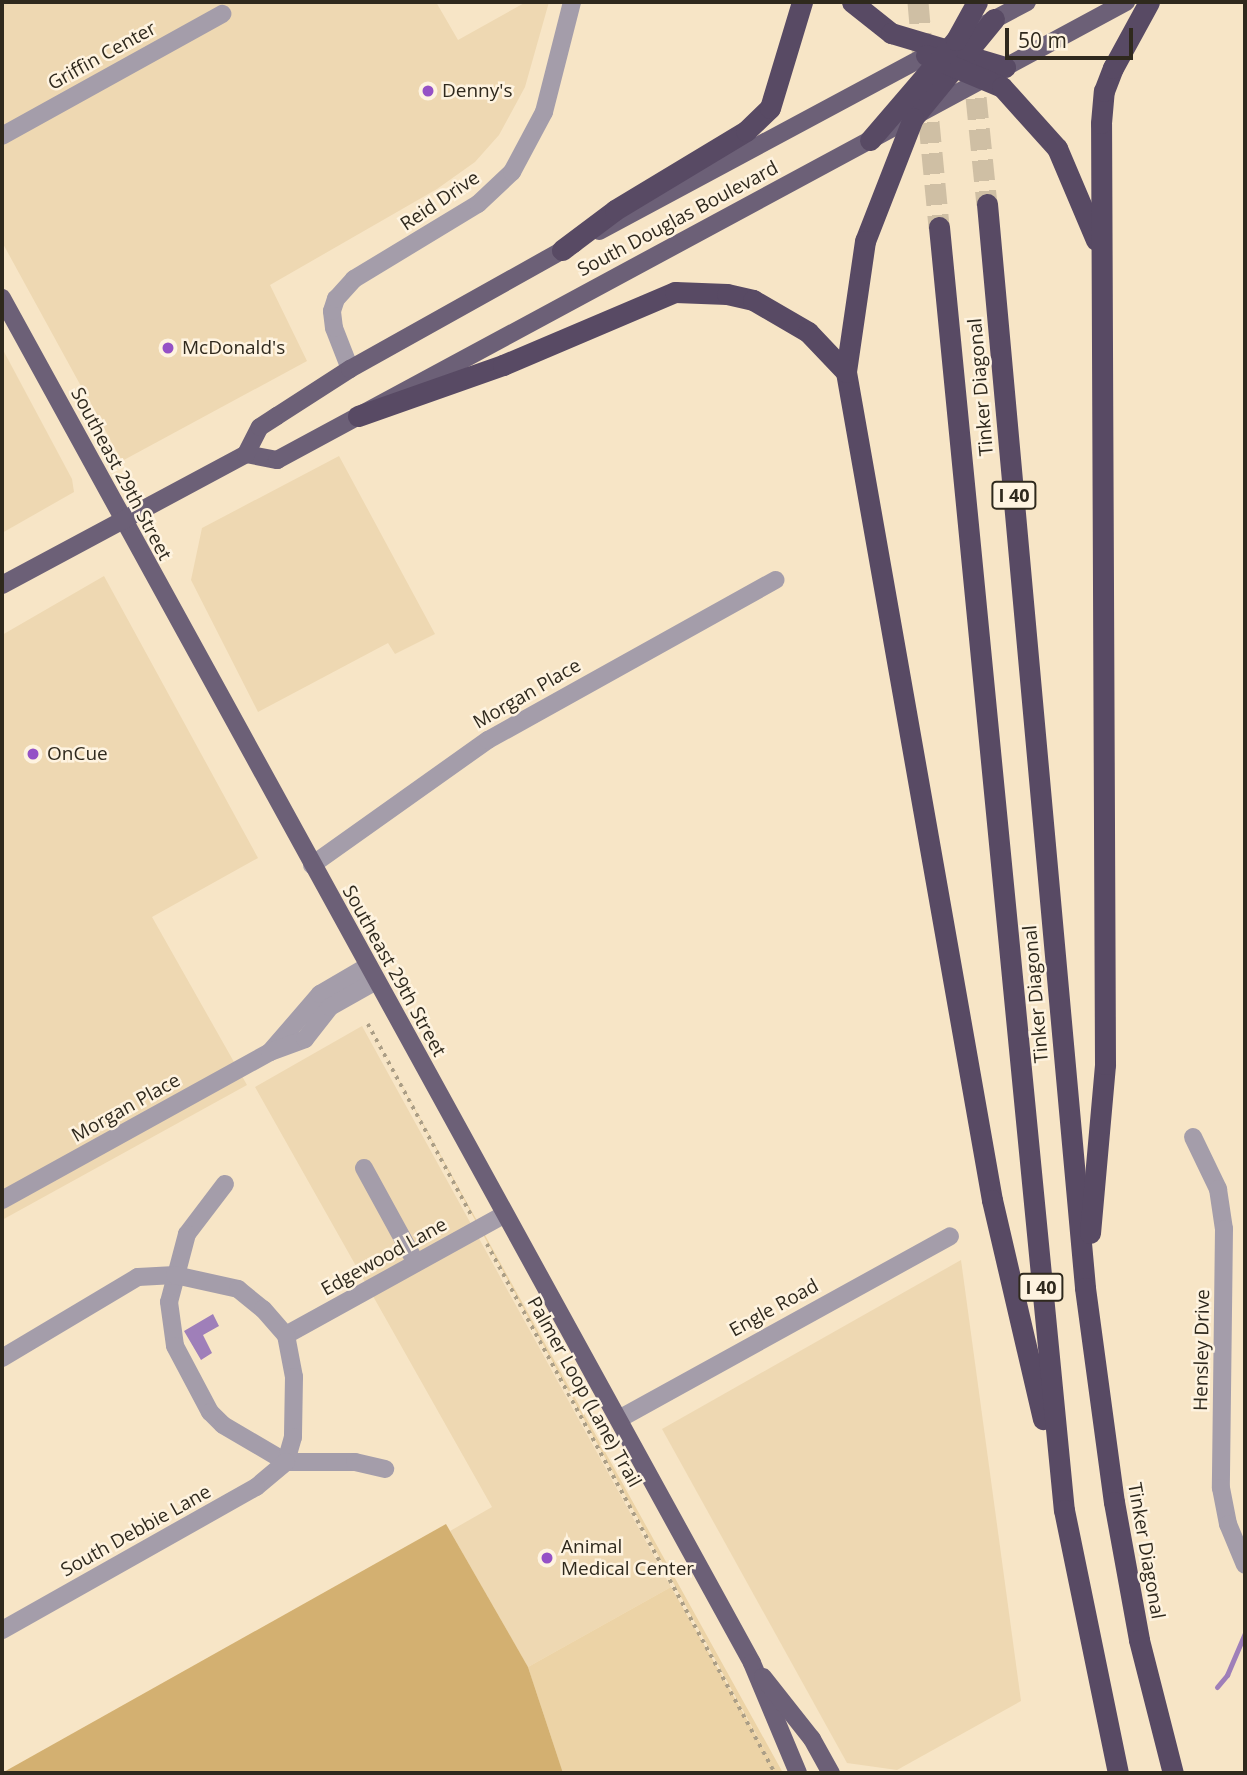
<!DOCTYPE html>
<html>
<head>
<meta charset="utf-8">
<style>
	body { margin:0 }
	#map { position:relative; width:1247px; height:1775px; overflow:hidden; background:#f7e5c6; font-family:"Open Sans",sans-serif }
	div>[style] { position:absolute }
	.built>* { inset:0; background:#eed8b2 }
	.green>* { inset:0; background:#ecd3a6 }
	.forest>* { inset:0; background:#d3b071 }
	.water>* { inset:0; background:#9f7fb9 }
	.stream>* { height:5px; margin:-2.5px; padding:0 2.5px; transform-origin:2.5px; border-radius:2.5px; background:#9f7fb9 }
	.highway-tunnel>* { height:21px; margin-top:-10.5px; transform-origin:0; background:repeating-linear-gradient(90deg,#cfbfa4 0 21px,transparent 0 31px) }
	.path>* { height:3.5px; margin-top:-1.75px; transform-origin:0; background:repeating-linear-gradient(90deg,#ab9e86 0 3.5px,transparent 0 8.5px) }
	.minor>* { height:18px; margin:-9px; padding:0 9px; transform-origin:9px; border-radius:9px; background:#a49daa }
	.major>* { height:18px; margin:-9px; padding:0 9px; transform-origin:9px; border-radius:9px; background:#6c6077 }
	.highway>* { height:21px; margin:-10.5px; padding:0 10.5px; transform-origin:10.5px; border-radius:10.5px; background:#584a64 }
	.dots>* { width:19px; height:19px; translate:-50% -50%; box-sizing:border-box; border:4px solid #fef3e0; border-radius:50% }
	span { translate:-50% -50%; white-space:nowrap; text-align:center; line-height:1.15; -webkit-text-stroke:5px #fef3e0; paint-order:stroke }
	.shield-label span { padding:2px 5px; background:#fef3e0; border:2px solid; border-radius:5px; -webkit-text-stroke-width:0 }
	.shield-label { font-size:18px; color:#2f291d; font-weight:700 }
	.street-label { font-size:19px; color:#2f291d }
	.poi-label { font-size:19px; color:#2f291d }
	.left { translate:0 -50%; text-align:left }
	.frame { position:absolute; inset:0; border:4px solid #2f291d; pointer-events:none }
	.scale { position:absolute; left:1005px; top:28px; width:128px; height:32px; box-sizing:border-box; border:4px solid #2f291d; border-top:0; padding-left:9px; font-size:21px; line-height:24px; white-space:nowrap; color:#2f291d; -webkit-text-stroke:5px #fef3e0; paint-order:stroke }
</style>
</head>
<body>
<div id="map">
	<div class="built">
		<div style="clip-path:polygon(2px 2px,436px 2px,458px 40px,526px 2px,549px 2px,525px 87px,499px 135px,475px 162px,437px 189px,270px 285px,307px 361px,122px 461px,2px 242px)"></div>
		<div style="clip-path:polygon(2px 348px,72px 479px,74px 492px,2px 533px)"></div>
		<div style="clip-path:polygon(339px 456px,435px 634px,395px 654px,388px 643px,258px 712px,191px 580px,202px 528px)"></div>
		<div style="clip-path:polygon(104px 576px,258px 858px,152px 917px,247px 1085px,2px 1220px,2px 635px)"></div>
		<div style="clip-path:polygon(362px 1026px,671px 1587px,528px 1667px,450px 1531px,492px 1507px,255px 1087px)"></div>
		<div style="clip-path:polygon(961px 1260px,1021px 1701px,897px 1770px,847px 1763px,662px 1429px)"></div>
	</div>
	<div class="green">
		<div style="clip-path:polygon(368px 1024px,783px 1773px,563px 1773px,528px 1667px,671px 1587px,769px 1758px)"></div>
	</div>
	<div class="forest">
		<div style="clip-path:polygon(446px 1524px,528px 1667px,563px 1773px,2px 1773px)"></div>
	</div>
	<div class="water">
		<div style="clip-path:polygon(213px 1314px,219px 1326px,203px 1335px,212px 1353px,201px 1360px,184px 1331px)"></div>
	</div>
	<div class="stream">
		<div style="left:1217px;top:1687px;width:16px;rotate:-50deg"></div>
		<div style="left:1227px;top:1675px;width:46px;rotate:-66.8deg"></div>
	</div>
	<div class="highway-tunnel">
		<div style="left:918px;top:2px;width:57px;rotate:85deg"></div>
		<div style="left:973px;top:67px;width:138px;rotate:84.2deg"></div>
		<div style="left:926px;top:91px;width:137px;rotate:84.5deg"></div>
	</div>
	<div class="path">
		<div style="left:368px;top:1024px;width:218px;rotate:61.6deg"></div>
		<div style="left:487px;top:1244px;width:602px;rotate:61.44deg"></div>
	</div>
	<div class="minor">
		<div style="left:2px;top:136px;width:252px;rotate:-29deg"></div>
		<div style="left:350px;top:369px;width:44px;rotate:-111.3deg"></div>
		<div style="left:334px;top:328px;width:17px;rotate:-97deg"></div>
		<div style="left:332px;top:311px;width:13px;rotate:-72deg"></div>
		<div style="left:336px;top:299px;width:27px;rotate:-48deg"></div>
		<div style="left:354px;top:279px;width:145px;rotate:-31.2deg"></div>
		<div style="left:478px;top:204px;width:47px;rotate:-43.3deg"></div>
		<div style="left:512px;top:172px;width:68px;rotate:-61.9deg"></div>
		<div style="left:544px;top:112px;width:114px;rotate:-75.7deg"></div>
		<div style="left:312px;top:865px;width:216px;rotate:-35.4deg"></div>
		<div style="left:488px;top:740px;width:329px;rotate:-29.1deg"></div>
		<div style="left:270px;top:1052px;width:77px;rotate:-49.2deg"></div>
		<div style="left:320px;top:994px;width:56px;rotate:-30.3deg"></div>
		<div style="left:1193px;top:1137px;width:58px;rotate:64.3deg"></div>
		<div style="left:1218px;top:1189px;width:40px;rotate:81.5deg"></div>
		<div style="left:1224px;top:1229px;width:259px;rotate:90.7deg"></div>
		<div style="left:1221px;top:1488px;width:37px;rotate:79deg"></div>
		<div style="left:1228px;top:1524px;width:44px;rotate:67.5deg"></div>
		<div style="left:364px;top:1168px;width:108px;rotate:61.3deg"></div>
		<div style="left:225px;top:1184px;width:63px;rotate:127.2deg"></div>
		<div style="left:187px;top:1234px;width:70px;rotate:104.8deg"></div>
		<div style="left:169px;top:1302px;width:44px;rotate:82.2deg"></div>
		<div style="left:175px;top:1346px;width:75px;rotate:62.1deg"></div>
		<div style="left:210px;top:1412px;width:18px;rotate:45deg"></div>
		<div style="left:223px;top:1425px;width:73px;rotate:30.4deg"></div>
		<div style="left:286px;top:1462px;width:69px"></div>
		<div style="left:355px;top:1462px;width:31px;rotate:13deg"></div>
		<div style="left:2px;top:1200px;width:306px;rotate:-28.9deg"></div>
		<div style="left:270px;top:1052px;width:37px;rotate:-20deg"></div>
		<div style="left:305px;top:1039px;width:41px;rotate:-52deg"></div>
		<div style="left:330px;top:1007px;width:53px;rotate:-29.5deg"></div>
		<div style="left:286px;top:1335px;width:247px;rotate:-28.9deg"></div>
		<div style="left:2px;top:1358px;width:158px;rotate:-30.8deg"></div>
		<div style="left:138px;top:1277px;width:37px;rotate:-3deg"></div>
		<div style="left:175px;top:1275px;width:65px;rotate:12.5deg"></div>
		<div style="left:238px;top:1289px;width:32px;rotate:39deg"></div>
		<div style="left:263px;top:1309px;width:35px;rotate:49deg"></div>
		<div style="left:286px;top:1335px;width:43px;rotate:79.2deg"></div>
		<div style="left:294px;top:1377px;width:60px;rotate:91deg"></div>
		<div style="left:293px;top:1437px;width:26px;rotate:106deg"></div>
		<div style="left:286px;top:1462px;width:39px;rotate:140deg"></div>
		<div style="left:256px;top:1487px;width:291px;rotate:150.6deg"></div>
		<div style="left:619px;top:1419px;width:378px;rotate:-28.9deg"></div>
	</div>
	<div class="major">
		<div style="left:982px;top:26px;width:51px;rotate:-28.1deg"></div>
		<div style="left:599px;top:231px;width:386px;rotate:-28.2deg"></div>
		<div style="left:2px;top:298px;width:1557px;rotate:61.21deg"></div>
		<div style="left:752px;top:1663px;width:119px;rotate:67.3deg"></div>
		<div style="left:246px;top:454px;width:32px;rotate:11deg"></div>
		<div style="left:277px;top:460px;width:965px;rotate:-28.35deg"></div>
		<div style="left:2px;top:585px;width:277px;rotate:-28.2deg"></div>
		<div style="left:246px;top:454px;width:30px;rotate:-63deg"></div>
		<div style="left:260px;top:427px;width:20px;rotate:-33deg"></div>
		<div style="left:277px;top:416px;width:87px;rotate:-32.8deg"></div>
		<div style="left:350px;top:369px;width:257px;rotate:-29.2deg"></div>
		<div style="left:763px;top:1677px;width:79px;rotate:51.7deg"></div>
		<div style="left:812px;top:1739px;width:39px;rotate:61deg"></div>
	</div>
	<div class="highway">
		<div style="left:852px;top:2px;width:50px;rotate:38.5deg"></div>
		<div style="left:891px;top:33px;width:119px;rotate:16.6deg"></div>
		<div style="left:994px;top:19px;width:128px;rotate:129.3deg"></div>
		<div style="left:913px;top:118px;width:132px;rotate:111.3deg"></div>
		<div style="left:865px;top:241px;width:132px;rotate:98.3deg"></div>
		<div style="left:846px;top:372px;width:841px;rotate:80deg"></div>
		<div style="left:992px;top:1200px;width:225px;rotate:76.9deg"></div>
		<div style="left:926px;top:55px;width:82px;rotate:22.8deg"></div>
		<div style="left:1002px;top:87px;width:82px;rotate:48deg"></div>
		<div style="left:1057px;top:148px;width:100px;rotate:67deg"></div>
		<div style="left:870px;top:140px;width:132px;rotate:-49.3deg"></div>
		<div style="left:956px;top:40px;width:43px;rotate:-61.1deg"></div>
		<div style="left:987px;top:204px;width:1088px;rotate:84.83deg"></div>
		<div style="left:1085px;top:1288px;width:216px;rotate:82.3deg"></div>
		<div style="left:1114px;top:1502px;width:140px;rotate:79.7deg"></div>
		<div style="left:1139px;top:1640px;width:137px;rotate:75.7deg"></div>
		<div style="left:939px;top:227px;width:1289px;rotate:84.44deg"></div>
		<div style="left:1064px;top:1510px;width:268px;rotate:78.4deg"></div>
		<div style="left:562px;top:250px;width:66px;rotate:-37deg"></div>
		<div style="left:615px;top:210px;width:153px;rotate:-31.1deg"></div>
		<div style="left:746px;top:131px;width:33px;rotate:-44deg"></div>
		<div style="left:770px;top:108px;width:111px;rotate:-73.2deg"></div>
		<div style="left:358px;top:416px;width:154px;rotate:-19.4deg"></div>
		<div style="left:503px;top:365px;width:187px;rotate:-23deg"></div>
		<div style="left:675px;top:292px;width:52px;rotate:2.2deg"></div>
		<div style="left:727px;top:294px;width:27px;rotate:13deg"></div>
		<div style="left:753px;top:300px;width:64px;rotate:30.2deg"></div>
		<div style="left:808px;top:332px;width:55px;rotate:46.5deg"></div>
		<div style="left:1090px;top:1233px;width:170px;rotate:-84.9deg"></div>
		<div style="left:1105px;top:1064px;width:941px;rotate:-90.24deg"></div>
		<div style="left:1101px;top:123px;width:32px;rotate:-85deg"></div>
		<div style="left:1104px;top:91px;width:25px;rotate:-69deg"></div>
		<div style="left:1113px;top:68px;width:75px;rotate:-61.4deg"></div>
	</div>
	<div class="dots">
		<div style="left:428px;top:91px;background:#9551c6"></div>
		<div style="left:168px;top:348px;background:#9551c6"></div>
		<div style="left:33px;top:754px;background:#9551c6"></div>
		<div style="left:547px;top:1558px;background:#9551c6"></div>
	</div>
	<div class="shield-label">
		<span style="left:1014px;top:495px">I 40</span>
		<span style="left:1041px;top:1287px">I 40</span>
	</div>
	<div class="street-label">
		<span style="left:102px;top:56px;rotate:-29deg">Griffin Center</span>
		<span style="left:440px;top:201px;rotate:-34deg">Reid Drive</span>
		<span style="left:678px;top:219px;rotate:-28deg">South Douglas Boulevard</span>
		<span style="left:981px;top:387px;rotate:-95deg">Tinker Diagonal</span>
		<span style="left:121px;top:474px;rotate:62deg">Southeast 29th Street</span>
		<span style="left:527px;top:694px;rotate:-30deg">Morgan Place</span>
		<span style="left:394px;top:971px;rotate:61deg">Southeast 29th Street</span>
		<span style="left:1036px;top:994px;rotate:-95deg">Tinker Diagonal</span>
		<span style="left:126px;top:1108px;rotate:-29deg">Morgan Place</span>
		<span style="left:384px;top:1257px;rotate:-29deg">Edgewood Lane</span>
		<span style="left:774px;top:1308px;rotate:-29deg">Engle Road</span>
		<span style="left:1202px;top:1350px;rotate:-89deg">Hensley Drive</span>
		<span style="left:584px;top:1392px;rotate:61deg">Palmer Loop (Lane) Trail</span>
		<span style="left:136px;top:1531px;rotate:-29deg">South Debbie Lane</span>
		<span style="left:1146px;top:1551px;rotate:80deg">Tinker Diagonal</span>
	</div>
	<div class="poi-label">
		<span class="left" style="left:442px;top:91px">Denny's</span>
		<span class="left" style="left:182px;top:348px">McDonald's</span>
		<span class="left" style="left:47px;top:754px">OnCue</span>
		<span class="left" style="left:561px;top:1558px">Animal<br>Medical Center</span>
	</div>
	<div class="frame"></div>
	<div class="scale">50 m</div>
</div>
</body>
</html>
